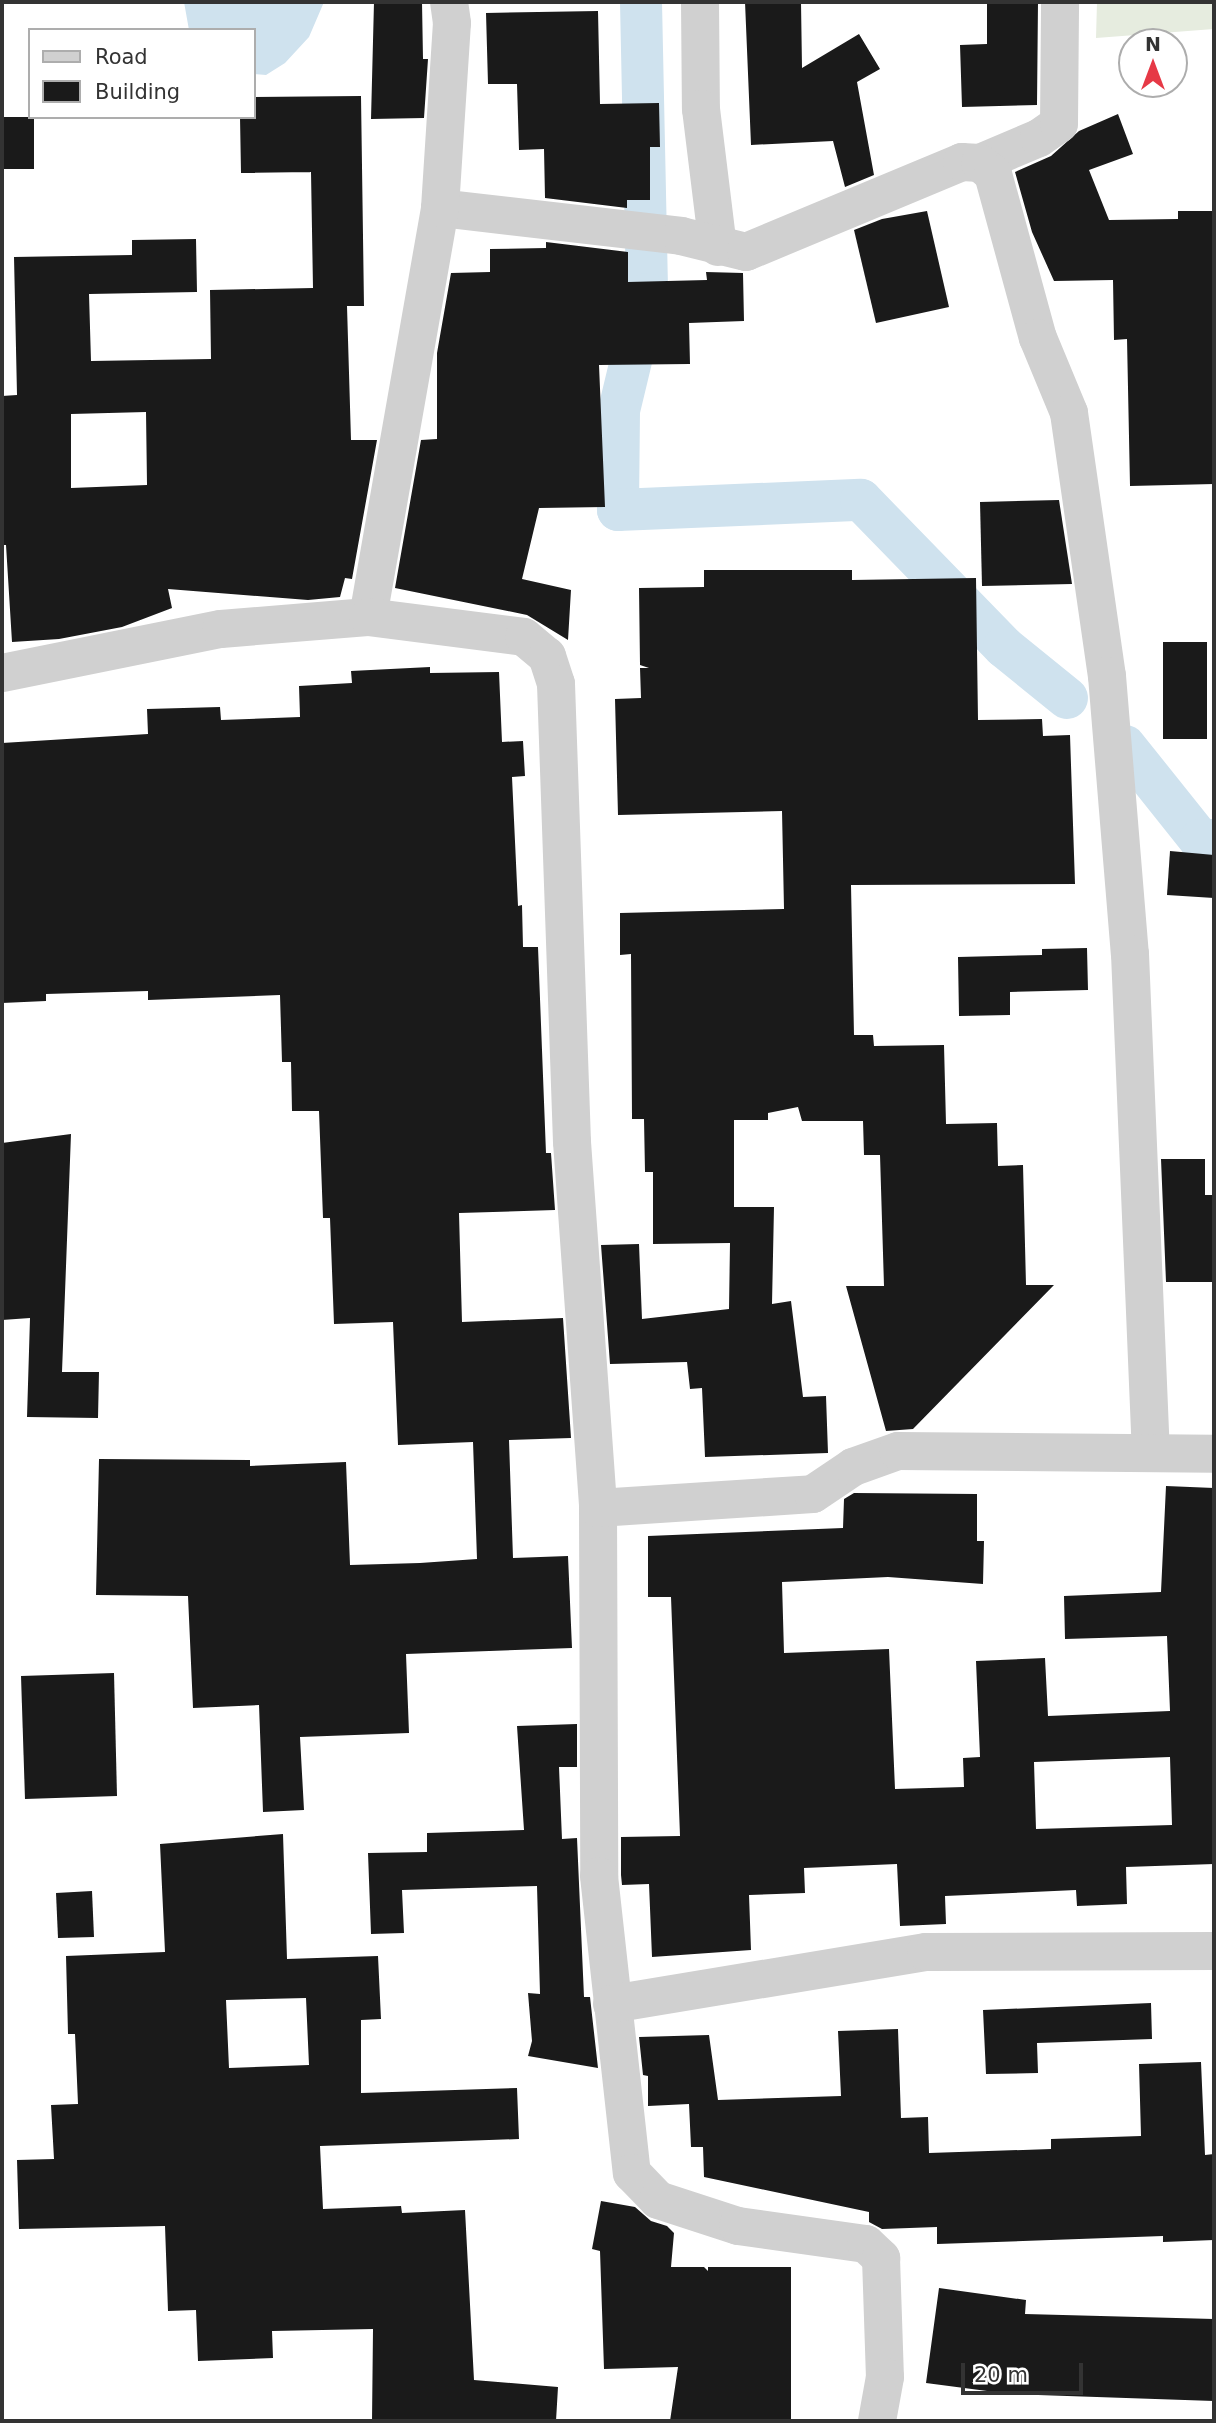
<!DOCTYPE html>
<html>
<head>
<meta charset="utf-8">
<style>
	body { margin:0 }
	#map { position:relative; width:1216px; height:2423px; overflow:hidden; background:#fff; font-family:"DejaVu Sans",sans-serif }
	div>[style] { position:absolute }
	.green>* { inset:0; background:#e6ecdf }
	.water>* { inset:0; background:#cfe2ee }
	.canal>* { height:42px; margin:-21px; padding:0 21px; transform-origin:21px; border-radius:21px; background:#cfe2ee }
	.building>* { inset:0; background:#1a1a1a }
	.minor>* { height:38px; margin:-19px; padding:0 19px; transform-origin:19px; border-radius:19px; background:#d0d0d0 }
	span { translate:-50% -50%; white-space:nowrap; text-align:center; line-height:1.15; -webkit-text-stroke:7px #fff; paint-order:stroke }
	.frame { position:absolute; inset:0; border:4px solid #333; pointer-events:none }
	.legend { position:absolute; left:28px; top:28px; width:228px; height:91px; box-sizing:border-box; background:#fff; border:2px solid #adadad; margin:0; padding:9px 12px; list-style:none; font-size:21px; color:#333 }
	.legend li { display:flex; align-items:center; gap:14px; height:35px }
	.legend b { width:35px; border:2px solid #adadad }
	.north { position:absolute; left:1118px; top:28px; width:70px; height:70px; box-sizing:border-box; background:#fff; border:2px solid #adadad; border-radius:50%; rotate:0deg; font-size:19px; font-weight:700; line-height:28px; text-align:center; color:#333 }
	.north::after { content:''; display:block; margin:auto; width:24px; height:32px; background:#e63946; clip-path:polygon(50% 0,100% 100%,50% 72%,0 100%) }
	.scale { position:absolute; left:961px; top:2363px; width:122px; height:32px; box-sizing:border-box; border:4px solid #333; border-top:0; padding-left:9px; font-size:21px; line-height:24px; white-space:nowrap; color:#333; -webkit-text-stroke:5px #fff; paint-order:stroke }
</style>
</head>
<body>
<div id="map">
	<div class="green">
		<div style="clip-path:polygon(1097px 2px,1214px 2px,1214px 29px,1096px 38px)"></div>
	</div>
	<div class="water">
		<div style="clip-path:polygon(184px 2px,324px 2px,309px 37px,285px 63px,266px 75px,254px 74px,254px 30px,189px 30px)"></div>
	</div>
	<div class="canal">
		<div style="left:641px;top:2px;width:292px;rotate:88.8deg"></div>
		<div style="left:647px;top:294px;width:120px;rotate:103.5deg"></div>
		<div style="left:619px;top:411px;width:99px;rotate:90.6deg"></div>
		<div style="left:618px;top:510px;width:243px;rotate:-2.4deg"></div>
		<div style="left:861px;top:500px;width:205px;rotate:45.8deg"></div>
		<div style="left:1004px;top:647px;width:81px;rotate:39deg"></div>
		<div style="left:1125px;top:746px;width:120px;rotate:51.4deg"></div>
		<div style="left:1200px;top:840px;width:14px"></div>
	</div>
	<div class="building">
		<div style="clip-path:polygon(374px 2px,422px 2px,423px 59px,428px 59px,424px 118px,371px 119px)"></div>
		<div style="clip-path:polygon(745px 2px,801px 2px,802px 68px,859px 34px,880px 69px,857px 82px,874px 175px,845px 187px,833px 141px,751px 145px)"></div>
		<div style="clip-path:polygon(987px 2px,1038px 2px,1037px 105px,962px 107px,960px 45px,987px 44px)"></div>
		<div style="clip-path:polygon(598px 11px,600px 104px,659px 103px,660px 147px,650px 147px,650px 200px,627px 200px,627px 208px,545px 198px,544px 149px,519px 150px,517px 84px,488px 84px,486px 13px)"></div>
		<div style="clip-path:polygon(evenodd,361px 96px,364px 306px,347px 306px,351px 440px,377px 440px,352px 579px,345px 578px,340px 597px,308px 600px,168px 589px,172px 608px,122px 627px,59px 639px,12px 642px,6px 545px,2px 545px,2px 396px,17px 395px,14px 257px,132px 255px,132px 240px,196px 239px,197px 292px,89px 294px,91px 361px,211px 359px,210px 290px,313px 288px,311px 172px,241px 173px,240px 117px,254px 117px,254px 97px,361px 96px,146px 412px,147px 485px,71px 488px,71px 414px,146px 412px)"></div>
		<div style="clip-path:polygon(1118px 114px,1133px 154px,1089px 170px,1109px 220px,1178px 219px,1178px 211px,1214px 211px,1214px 484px,1130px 486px,1127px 339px,1114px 340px,1113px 280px,1054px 281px,1032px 232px,1015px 172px,1051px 156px,1079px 131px)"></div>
		<div style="clip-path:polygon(2px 117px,34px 117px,34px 169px,2px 169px)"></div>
		<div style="clip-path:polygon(927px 211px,949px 307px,876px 323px,854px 230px,882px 219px)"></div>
		<div style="clip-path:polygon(546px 242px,628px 252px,628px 282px,707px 280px,706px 272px,743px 273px,744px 321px,689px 323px,690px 364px,599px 365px,605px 507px,539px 508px,522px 579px,571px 590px,568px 640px,527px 615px,395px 588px,421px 440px,437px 439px,437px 353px,451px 273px,490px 272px,490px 249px,546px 248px)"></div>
		<div style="clip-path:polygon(1059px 500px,1072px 584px,982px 586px,980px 502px)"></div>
		<div style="clip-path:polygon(704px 570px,852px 570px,852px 580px,976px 578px,978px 720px,1042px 719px,1043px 736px,1070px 735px,1075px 884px,851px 885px,854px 1035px,873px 1035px,874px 1046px,944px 1045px,946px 1124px,997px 1123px,998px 1166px,1023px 1165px,1026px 1285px,1054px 1285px,913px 1429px,886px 1431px,846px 1286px,884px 1286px,880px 1155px,864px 1155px,863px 1121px,802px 1121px,798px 1107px,768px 1113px,768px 1120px,734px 1120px,734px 1207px,774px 1207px,772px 1304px,791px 1301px,803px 1397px,826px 1396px,828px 1453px,705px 1457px,702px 1388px,690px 1389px,687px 1362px,610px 1364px,601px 1245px,639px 1244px,642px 1319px,729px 1309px,730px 1243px,653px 1244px,653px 1172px,645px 1172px,644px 1119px,632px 1119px,631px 954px,620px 955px,620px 913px,784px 909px,782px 811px,618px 815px,615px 699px,641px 698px,640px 668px,649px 668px,640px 665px,639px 588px,704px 587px)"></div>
		<div style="clip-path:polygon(1163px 642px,1207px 642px,1207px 739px,1163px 739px)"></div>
		<div style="clip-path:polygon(430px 667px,430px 673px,499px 672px,502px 742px,523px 741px,525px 776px,512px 777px,518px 906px,522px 905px,523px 947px,538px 947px,546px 1153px,551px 1153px,555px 1210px,459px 1213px,462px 1322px,563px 1318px,571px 1438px,509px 1440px,513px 1558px,568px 1556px,572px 1648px,406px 1654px,409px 1733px,300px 1737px,304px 1810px,263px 1812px,259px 1705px,193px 1708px,188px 1596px,96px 1595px,99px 1459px,250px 1460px,250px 1466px,346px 1462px,350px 1565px,420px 1563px,477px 1559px,473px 1442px,398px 1445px,393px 1322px,334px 1324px,330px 1218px,323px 1218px,319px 1111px,292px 1111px,291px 1062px,282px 1062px,280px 995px,148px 1000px,148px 991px,46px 994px,46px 1001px,2px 1003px,2px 743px,148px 734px,147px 709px,220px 707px,221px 720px,300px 717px,299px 686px,352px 683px,351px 671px)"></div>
		<div style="clip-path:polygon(1170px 851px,1214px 855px,1214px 898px,1167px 895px)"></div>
		<div style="clip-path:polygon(1087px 948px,1088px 990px,1010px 992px,1010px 1015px,959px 1016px,958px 957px,1042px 955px,1042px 949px)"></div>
		<div style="clip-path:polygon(71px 1134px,62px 1372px,99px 1372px,98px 1418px,27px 1417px,30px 1318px,2px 1320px,2px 1143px)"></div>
		<div style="clip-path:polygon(1161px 1159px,1205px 1159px,1205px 1195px,1214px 1195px,1214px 1282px,1166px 1282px)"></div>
		<div style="clip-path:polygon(evenodd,1166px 1486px,1214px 1488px,1214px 1864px,1126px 1867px,1127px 1904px,1077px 1906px,1076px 1890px,945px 1896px,946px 1924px,900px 1926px,897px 1864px,804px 1868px,805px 1893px,749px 1895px,751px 1950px,652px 1957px,649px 1884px,622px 1885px,621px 1875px,621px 1837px,680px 1836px,671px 1597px,648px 1597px,648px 1536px,843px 1528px,844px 1499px,854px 1493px,977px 1494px,977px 1541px,984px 1541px,983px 1584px,888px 1577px,782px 1582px,784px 1653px,889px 1649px,895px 1789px,964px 1787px,963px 1758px,980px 1757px,976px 1661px,1045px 1658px,1048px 1716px,1170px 1711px,1167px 1636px,1065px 1639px,1064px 1596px,1161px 1592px,1166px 1486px,1170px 1757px,1172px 1825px,1036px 1829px,1034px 1762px,1170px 1757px)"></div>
		<div style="clip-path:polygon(114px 1673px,117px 1796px,25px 1799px,21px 1676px)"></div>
		<div style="clip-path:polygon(577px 1724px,577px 1767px,559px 1767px,562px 1839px,577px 1838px,584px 1997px,590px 1997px,598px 2068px,528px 2056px,532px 2041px,528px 1993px,540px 1994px,537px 1886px,402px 1890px,404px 1933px,371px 1934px,368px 1853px,427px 1852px,427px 1833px,524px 1830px,517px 1726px)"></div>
		<div style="clip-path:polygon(evenodd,283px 1834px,287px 1959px,378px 1956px,381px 2019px,361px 2020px,361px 2093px,517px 2088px,519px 2139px,320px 2146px,323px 2209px,401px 2206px,402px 2213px,465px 2210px,474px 2380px,558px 2387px,556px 2421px,372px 2421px,373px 2329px,272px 2331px,273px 2358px,198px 2361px,196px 2310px,168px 2311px,165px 2226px,19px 2229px,17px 2160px,54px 2159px,51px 2105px,78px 2104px,75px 2034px,68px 2034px,66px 1956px,165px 1952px,160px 1844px,283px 1834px,306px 1998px,309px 2065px,229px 2068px,226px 2000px,306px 1998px)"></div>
		<div style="clip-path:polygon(92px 1891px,94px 1937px,58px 1938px,56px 1893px)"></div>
		<div style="clip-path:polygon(1151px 2003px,1152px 2039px,1037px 2043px,1038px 2073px,986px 2074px,983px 2010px)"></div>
		<div style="clip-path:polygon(898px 2029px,901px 2118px,928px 2117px,929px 2153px,1051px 2149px,1051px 2139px,1141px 2136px,1139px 2064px,1201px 2062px,1205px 2155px,1214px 2154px,1214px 2240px,1163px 2242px,1163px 2236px,937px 2244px,937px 2227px,882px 2229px,869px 2222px,869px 2212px,704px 2177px,703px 2147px,691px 2147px,689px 2104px,648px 2106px,648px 2076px,643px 2075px,639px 2037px,709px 2035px,718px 2100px,841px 2096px,838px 2031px)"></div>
		<div style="clip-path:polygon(601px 2201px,635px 2207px,651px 2221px,667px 2226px,674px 2233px,671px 2267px,704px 2267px,708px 2271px,708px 2267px,791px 2267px,791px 2421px,670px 2421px,678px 2367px,604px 2369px,600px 2251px,592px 2249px)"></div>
		<div style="clip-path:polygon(939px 2288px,1026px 2300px,1025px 2314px,1214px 2319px,1214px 2401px,1010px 2394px,926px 2383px)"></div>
	</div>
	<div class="minor">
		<div style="left:700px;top:2px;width:107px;rotate:89.5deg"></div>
		<div style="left:701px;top:109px;width:139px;rotate:83deg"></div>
		<div style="left:980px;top:163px;width:64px;rotate:-23deg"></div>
		<div style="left:1039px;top:138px;width:24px;rotate:-35deg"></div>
		<div style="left:1059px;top:124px;width:122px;rotate:-89.5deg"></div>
		<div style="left:440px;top:208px;width:243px;rotate:6.6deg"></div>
		<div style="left:681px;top:236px;width:67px;rotate:13.8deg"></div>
		<div style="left:746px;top:252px;width:234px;rotate:-22.6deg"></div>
		<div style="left:962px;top:162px;width:18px;rotate:3deg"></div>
		<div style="left:980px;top:163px;width:17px;rotate:40deg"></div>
		<div style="left:993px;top:174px;width:170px;rotate:74.7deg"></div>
		<div style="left:1038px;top:338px;width:81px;rotate:67.5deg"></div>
		<div style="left:1069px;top:413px;width:266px;rotate:81.8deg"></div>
		<div style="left:1107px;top:676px;width:279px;rotate:85.3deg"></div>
		<div style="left:1130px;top:954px;width:499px;rotate:87.6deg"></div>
		<div style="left:368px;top:617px;width:415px;rotate:-80deg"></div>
		<div style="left:440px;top:208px;width:185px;rotate:-86.3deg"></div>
		<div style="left:452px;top:23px;width:21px;rotate:-98deg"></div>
		<div style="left:2px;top:673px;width:223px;rotate:-11.4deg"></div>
		<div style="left:221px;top:629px;width:147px;rotate:-4.7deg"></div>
		<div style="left:368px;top:617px;width:157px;rotate:7.3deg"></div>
		<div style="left:524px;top:637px;width:30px;rotate:40deg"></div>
		<div style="left:547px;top:656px;width:29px;rotate:72deg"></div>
		<div style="left:556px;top:684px;width:458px;rotate:88deg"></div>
		<div style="left:572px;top:1142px;width:367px;rotate:85.9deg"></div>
		<div style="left:598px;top:1508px;width:368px;rotate:89.8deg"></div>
		<div style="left:599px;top:1876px;width:299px;rotate:83.7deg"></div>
		<div style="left:632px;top:2173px;width:37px;rotate:46deg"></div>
		<div style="left:658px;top:2200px;width:84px;rotate:18deg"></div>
		<div style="left:738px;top:2226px;width:129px;rotate:8deg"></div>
		<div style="left:866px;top:2244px;width:21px;rotate:43deg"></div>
		<div style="left:881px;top:2258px;width:119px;rotate:88.1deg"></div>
		<div style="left:885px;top:2377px;width:45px;rotate:100.3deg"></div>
		<div style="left:598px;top:1508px;width:215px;rotate:-3.7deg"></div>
		<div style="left:813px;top:1494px;width:48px;rotate:-34deg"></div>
		<div style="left:853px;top:1467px;width:48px;rotate:-19.6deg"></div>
		<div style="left:898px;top:1451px;width:316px;rotate:0.5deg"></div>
		<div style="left:612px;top:2004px;width:318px;rotate:-9.4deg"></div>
		<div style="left:926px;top:1952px;width:288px;rotate:-0.2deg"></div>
	</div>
	<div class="frame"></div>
	<ul class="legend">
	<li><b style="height:9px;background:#d0d0d0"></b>Road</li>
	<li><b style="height:19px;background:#1a1a1a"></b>Building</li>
	</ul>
	<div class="north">N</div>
	<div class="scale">20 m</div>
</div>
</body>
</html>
